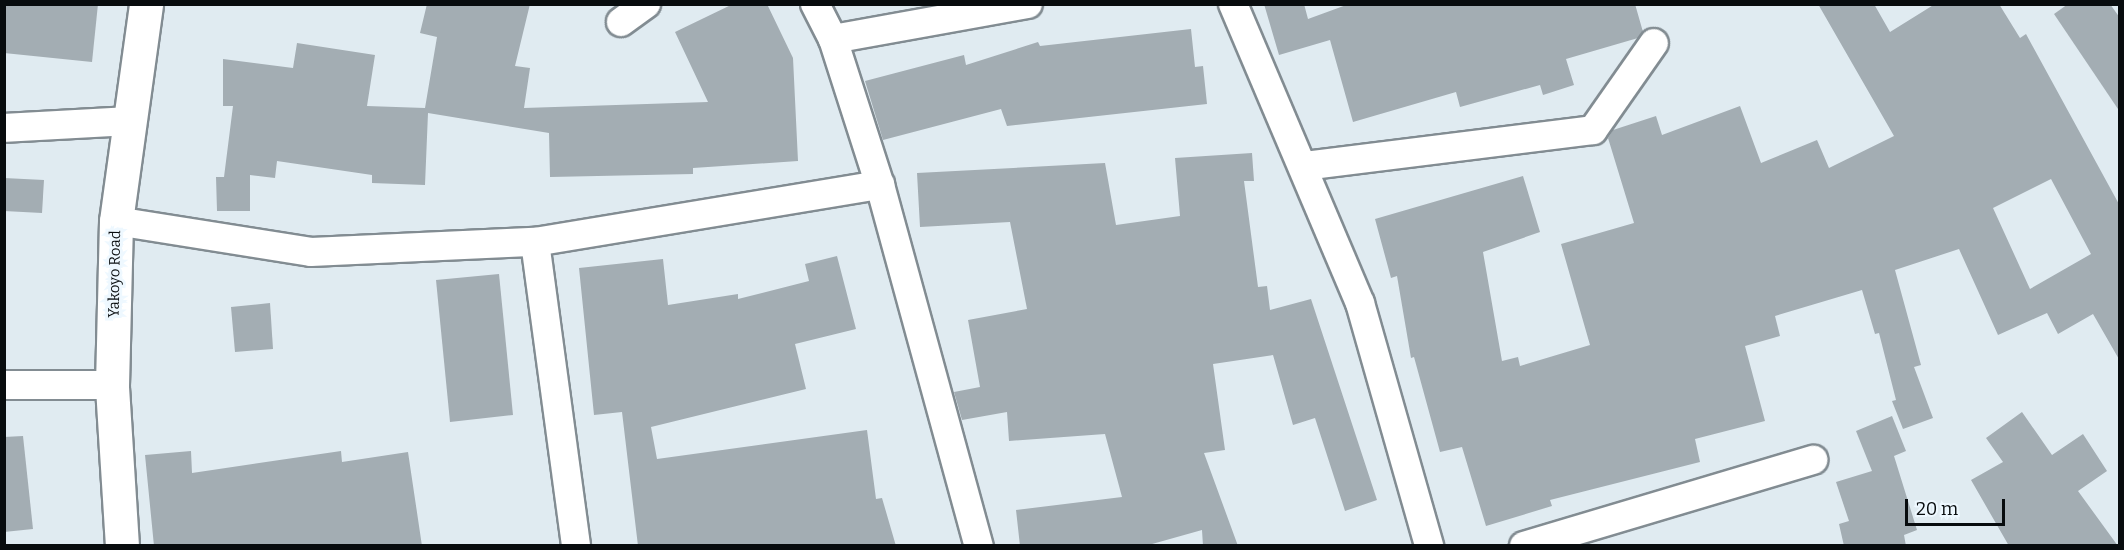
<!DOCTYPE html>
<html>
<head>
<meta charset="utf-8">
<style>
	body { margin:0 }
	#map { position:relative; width:2124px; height:550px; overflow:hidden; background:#e0ebf1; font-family:Bitter,serif }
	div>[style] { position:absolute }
	.building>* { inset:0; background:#a3adb3 }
	.roads { filter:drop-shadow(2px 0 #828c92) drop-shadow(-2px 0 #828c92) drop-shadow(0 2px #828c92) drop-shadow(0 -2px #828c92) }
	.minor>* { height:28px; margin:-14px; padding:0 14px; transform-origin:14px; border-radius:14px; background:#fff }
	.secondary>* { height:33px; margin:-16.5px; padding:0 16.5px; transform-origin:16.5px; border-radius:16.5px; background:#fff }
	span { translate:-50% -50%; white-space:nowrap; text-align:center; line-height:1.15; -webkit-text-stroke:6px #eef8ff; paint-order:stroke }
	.street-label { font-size:15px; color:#080c0e }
	.frame { position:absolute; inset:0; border:6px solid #080c0e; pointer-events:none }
	.scale { position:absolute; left:1905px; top:499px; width:100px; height:27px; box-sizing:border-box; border:3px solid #080c0e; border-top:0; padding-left:8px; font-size:18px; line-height:21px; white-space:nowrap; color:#080c0e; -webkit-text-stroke:4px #eef8ff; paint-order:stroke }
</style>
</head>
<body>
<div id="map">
	<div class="building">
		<div style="clip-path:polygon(4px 4px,98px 4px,92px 62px,4px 53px)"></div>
		<div style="clip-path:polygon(427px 4px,530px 4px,515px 66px,530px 68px,524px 108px,708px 102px,675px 32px,733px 4px,767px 4px,793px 58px,798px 161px,693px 168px,693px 174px,550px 177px,549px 133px,428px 113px,425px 185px,372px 183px,372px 175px,277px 161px,275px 178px,250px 175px,250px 211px,217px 211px,216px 177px,224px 177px,233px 106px,223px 106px,223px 59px,293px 68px,297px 43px,375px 55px,367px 106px,425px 108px,437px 37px,420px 33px)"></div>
		<div style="clip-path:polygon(1264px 4px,1304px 4px,1308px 19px,1349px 4px,1635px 4px,1643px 32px,1638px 38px,1566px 59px,1574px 85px,1543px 95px,1540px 85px,1460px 107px,1456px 92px,1353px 122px,1330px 40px,1279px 55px)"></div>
		<div style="clip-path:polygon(evenodd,1818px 4px,1874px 4px,1890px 32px,1935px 4px,1999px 4px,2020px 38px,2026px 34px,2120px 206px,2120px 361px,2093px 314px,2058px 334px,2047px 313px,1998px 335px,1959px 249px,1895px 270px,1921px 365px,1914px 367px,1933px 418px,1903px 429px,1892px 401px,1896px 400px,1879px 333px,1875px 334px,1862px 290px,1775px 316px,1780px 336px,1745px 346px,1765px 421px,1695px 439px,1700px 462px,1550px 500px,1552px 506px,1486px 526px,1462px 447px,1440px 452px,1414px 357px,1411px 358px,1397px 276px,1391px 278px,1375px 219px,1523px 176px,1540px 232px,1483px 252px,1502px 361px,1518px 357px,1520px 366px,1590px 345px,1561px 244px,1634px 223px,1608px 138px,1613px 130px,1656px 116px,1662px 135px,1740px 106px,1761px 163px,1817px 140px,1829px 168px,1894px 136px,1818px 4px,2051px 179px,2091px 254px,2030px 289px,1993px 208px,2051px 179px)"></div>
		<div style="clip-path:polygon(2068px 4px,2110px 4px,2120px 18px,2120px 112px,2054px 14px)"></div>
		<div style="clip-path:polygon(1191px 29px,1195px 67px,1203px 66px,1207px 104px,1007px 126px,1001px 109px,883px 140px,865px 81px,964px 55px,966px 65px,1038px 42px,1040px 46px)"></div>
		<div style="clip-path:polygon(1252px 153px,1254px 181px,1244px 181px,1258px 287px,1267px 286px,1270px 310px,1311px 299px,1377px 500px,1345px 511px,1315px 418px,1293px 425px,1273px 355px,1213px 364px,1225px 450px,1204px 453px,1238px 546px,1203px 546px,1202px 530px,1145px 546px,1020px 546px,1016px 510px,1122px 497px,1105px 434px,1009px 441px,1007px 412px,962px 420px,954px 392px,980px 387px,968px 320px,1027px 309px,1010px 222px,920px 227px,917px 173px,1105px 163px,1116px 225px,1180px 216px,1175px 158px)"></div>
		<div style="clip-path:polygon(4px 178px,44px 180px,42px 213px,4px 211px)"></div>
		<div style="clip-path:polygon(837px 256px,856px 329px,795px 344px,806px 389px,651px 427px,657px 459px,867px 430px,876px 499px,882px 498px,896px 546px,638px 546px,622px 412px,594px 415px,579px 268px,663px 259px,668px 305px,738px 294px,738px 299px,809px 281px,805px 264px)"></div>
		<div style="clip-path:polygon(499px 274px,513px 415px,450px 422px,436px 280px)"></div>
		<div style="clip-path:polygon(270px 303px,273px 349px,235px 352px,231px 307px)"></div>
		<div style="clip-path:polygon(2022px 412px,2052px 455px,2083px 434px,2107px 471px,2078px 491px,2118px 546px,2009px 546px,1971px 480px,2003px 462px,1986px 438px)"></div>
		<div style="clip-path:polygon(1892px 416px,1906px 451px,1894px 456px,1917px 530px,1904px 535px,1906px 546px,1844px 546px,1839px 524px,1849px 521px,1836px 482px,1872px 471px,1856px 431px)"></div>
		<div style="clip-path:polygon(23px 436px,33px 529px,4px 532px,4px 437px)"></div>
		<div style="clip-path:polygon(191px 451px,192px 473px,341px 451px,342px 462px,408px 452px,422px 546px,154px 546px,145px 455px)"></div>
	</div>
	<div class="roads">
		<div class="minor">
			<div style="left:815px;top:4px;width:39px;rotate:63deg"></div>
			<div style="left:833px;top:39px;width:153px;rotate:72.2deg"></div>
			<div style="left:880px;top:185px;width:374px;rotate:74.7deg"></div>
			<div style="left:1233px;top:4px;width:325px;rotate:67deg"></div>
			<div style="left:1360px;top:303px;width:253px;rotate:74.1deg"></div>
			<div style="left:621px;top:22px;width:31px;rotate:-36deg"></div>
			<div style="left:833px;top:39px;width:198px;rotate:-10.2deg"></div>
			<div style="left:4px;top:128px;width:126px;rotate:-3.2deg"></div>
			<div style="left:1305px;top:166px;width:290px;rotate:-7.1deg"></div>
			<div style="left:1593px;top:130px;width:106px;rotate:-55deg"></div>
			<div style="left:116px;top:221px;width:197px;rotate:9deg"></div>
			<div style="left:311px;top:252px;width:224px;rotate:-2.6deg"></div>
			<div style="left:535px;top:242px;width:350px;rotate:-9.4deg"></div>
			<div style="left:535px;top:242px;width:307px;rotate:82.3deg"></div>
			<div style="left:4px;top:385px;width:108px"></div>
			<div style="left:1524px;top:546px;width:302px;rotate:-16.6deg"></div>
		</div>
		<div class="secondary">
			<div style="left:122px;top:546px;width:161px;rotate:-93.6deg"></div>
			<div style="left:112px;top:385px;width:164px;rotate:-88.6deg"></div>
			<div style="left:116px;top:221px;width:219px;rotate:-82.1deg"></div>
		</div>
	</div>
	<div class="street-label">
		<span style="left:115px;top:274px;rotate:-89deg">Yakoyo Road</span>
	</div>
	<div class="frame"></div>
	<div class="scale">20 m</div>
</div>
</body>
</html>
